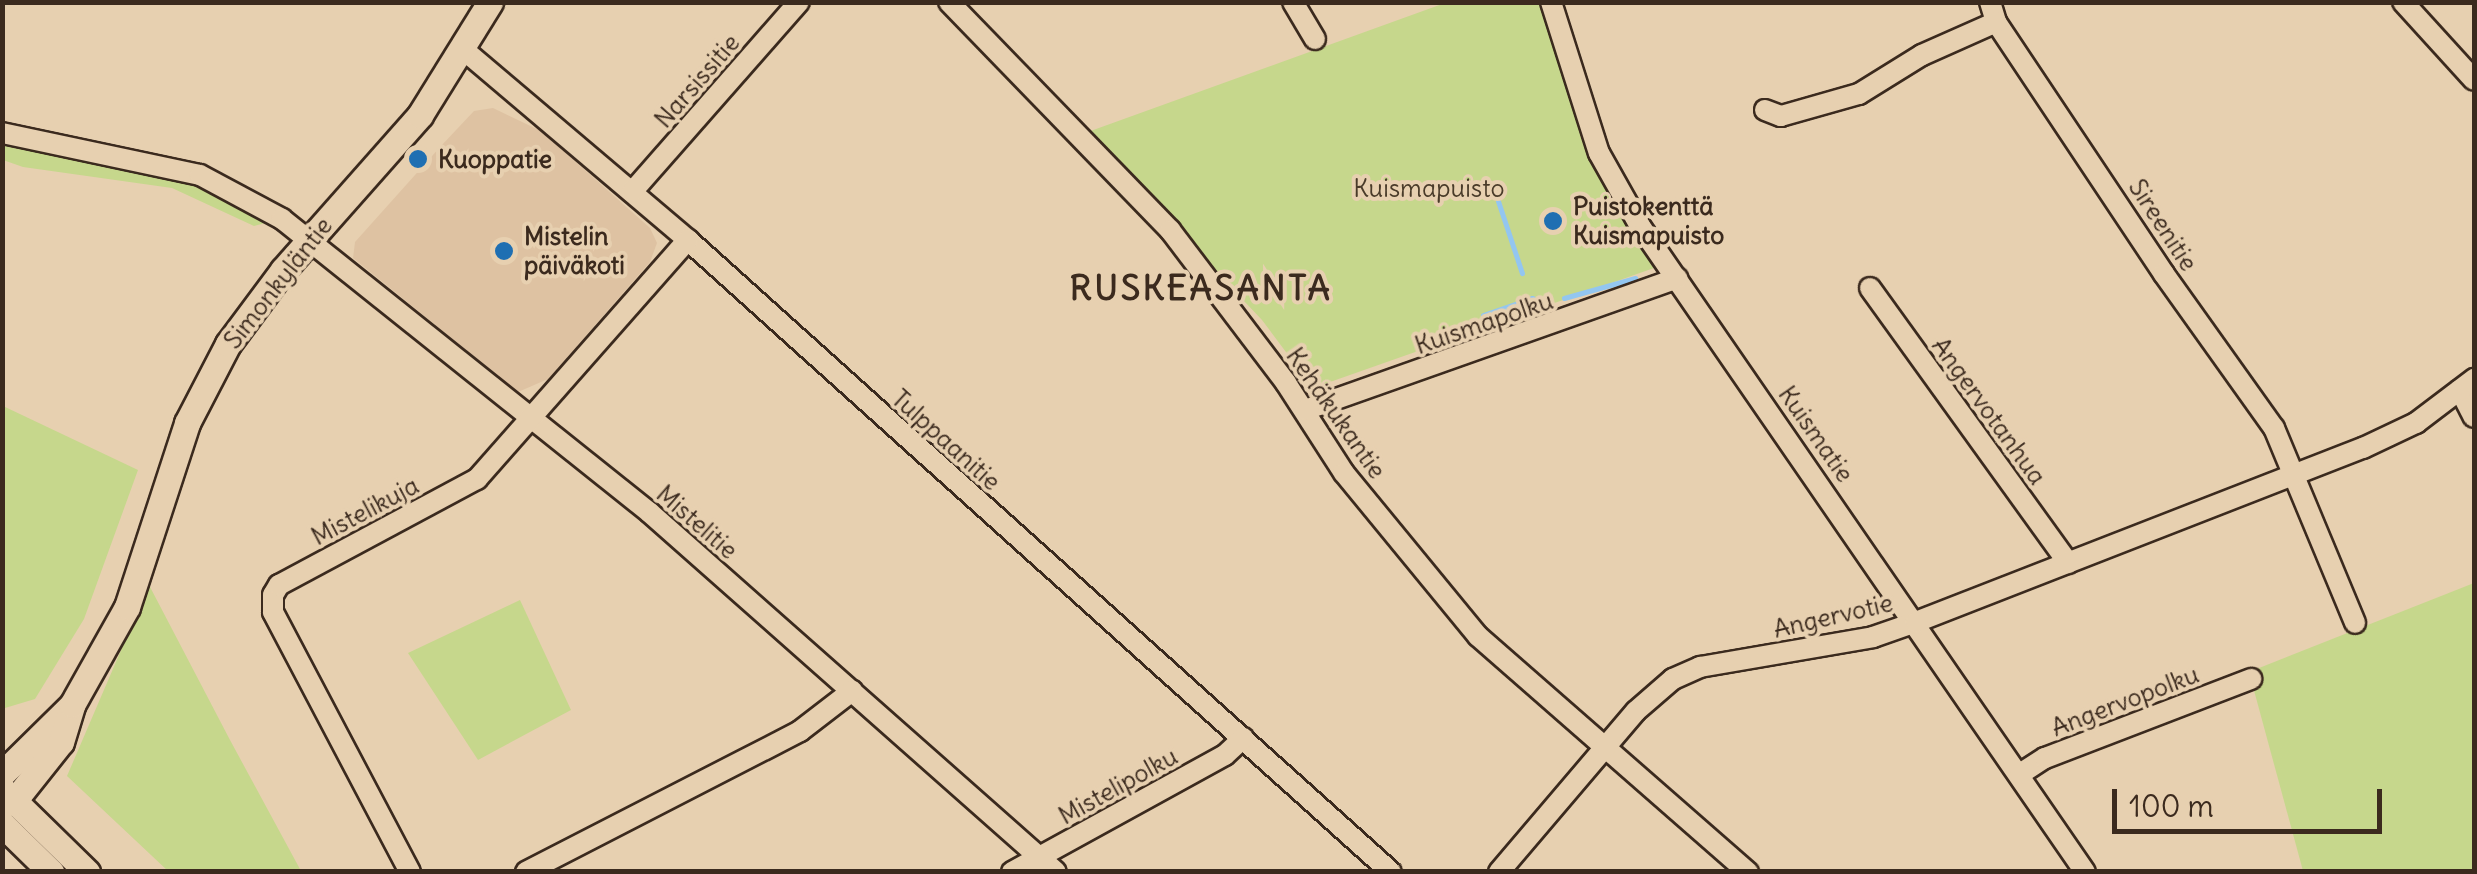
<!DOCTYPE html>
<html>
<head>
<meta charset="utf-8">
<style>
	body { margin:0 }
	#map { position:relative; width:2477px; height:874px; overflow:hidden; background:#e7d0b0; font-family:Delius,sans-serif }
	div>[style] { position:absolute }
	.built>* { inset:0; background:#dec2a2 }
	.green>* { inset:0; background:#c6d78c }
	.stream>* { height:5px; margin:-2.5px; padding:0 2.5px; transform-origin:2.5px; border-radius:2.5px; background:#93c6f0 }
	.roads { filter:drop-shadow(2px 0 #3b2a1e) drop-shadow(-2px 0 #3b2a1e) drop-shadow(0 2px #3b2a1e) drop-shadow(0 -2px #3b2a1e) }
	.minor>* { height:20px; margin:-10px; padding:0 10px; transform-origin:10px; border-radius:10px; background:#e7d0b0 }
	.major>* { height:25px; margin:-12.5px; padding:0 12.5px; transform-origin:12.5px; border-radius:12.5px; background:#e7d0b0 }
	.dots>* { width:28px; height:28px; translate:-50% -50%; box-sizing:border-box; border:5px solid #e7d0b0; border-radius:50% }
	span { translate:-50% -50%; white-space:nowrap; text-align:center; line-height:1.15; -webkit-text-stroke:8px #e7d0b0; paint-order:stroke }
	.street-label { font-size:25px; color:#3b2a1e }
	.poi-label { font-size:25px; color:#3b2a1e; font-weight:700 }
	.left { translate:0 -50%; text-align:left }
	.park-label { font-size:25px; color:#493b29 }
	.district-label { font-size:35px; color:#3b2a1e; font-weight:700; letter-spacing:2.5px }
	.frame { position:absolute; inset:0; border:5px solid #3b2a1e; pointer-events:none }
	.scale { position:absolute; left:2112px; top:789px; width:270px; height:45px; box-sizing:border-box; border:5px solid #3b2a1e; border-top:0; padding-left:12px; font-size:30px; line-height:35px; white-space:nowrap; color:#3b2a1e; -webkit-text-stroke:8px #e7d0b0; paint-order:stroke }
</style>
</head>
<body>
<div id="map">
	<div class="built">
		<div style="clip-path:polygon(493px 108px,541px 131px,650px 228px,657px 243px,650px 262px,548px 379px,518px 392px,353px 258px,355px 242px,441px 146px,474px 111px)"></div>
	</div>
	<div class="green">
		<div style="clip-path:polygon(1445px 3px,1540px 3px,1592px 165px,1654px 268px,1313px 388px,1262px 320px,1085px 133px)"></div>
		<div style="clip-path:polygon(2px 144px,189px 182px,269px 222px,254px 226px,172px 188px,23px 167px,3px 160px)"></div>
		<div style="clip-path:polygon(3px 406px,138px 470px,84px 619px,35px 699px,5px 708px)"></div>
		<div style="clip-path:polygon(2474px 583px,2474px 871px,2303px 871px,2249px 672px)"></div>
		<div style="clip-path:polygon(149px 585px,230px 740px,301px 871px,168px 871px,67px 776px)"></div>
		<div style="clip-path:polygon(520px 600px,571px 710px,478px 760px,408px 653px)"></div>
	</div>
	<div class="stream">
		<div style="left:1498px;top:201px;width:76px;rotate:71.6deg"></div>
		<div style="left:1564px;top:298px;width:74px;rotate:-15.7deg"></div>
		<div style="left:1483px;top:315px;width:52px;rotate:-19.1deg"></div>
		<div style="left:1532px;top:298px;width:14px;rotate:30deg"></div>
	</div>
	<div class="roads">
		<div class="minor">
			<div style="left:949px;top:2px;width:318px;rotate:45.9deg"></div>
			<div style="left:1170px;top:230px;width:192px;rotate:52.8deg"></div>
			<div style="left:1286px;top:383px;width:107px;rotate:57.2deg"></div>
			<div style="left:1344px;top:473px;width:211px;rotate:50.6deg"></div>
			<div style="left:1478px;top:636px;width:359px;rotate:41.2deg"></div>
			<div style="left:1293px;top:2px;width:43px;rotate:59.3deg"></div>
			<div style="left:1551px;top:2px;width:158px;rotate:72.4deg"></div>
			<div style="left:1599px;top:153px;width:84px;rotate:60.7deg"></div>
			<div style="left:1640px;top:226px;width:784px;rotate:55.44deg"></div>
			<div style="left:1990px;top:2px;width:21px;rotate:73deg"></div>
			<div style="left:1996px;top:22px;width:303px;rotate:56.3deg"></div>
			<div style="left:2164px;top:274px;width:189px;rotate:54.5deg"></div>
			<div style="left:2274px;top:428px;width:211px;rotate:67.4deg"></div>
			<div style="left:2403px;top:2px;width:105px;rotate:47.7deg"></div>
			<div style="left:464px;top:50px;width:294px;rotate:40.3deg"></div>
			<div style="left:688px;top:240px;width:945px;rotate:41.96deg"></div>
			<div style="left:1765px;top:110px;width:17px;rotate:21deg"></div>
			<div style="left:1781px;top:116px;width:81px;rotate:-15.8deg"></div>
			<div style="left:1859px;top:94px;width:74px;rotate:-31.8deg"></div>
			<div style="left:1922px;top:55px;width:81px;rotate:-24deg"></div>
			<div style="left:2px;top:133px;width:202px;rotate:12deg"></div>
			<div style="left:200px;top:175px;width:93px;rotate:28.2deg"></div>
			<div style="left:282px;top:219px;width:470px;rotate:38.6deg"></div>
			<div style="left:649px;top:512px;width:543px;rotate:41.49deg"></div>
			<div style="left:632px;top:192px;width:253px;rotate:-48.7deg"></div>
			<div style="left:1870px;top:288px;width:339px;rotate:54.2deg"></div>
			<div style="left:2460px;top:390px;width:30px;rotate:63deg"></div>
			<div style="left:1305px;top:410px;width:395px;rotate:-19.5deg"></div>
			<div style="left:2020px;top:774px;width:30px;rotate:-33deg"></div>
			<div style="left:2045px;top:758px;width:221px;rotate:-21deg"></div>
			<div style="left:410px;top:872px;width:294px;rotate:-117.8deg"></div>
			<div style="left:273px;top:612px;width:17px;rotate:-90deg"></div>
			<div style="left:273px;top:595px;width:12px;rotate:-59deg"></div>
			<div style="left:279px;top:585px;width:225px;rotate:-28.2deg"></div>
			<div style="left:477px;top:479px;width:319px;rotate:-48.6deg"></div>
			<div style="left:526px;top:872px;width:308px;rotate:-27.2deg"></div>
			<div style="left:800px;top:731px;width:66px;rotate:-37.6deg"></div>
			<div style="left:1012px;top:872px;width:243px;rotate:-28.8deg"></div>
			<div style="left:1225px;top:755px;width:25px;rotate:-43deg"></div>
			<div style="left:1499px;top:872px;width:211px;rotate:-49.6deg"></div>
			<div style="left:1636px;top:711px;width:49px;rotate:-40.9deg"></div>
			<div style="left:1673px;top:679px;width:30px;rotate:-24deg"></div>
			<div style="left:1700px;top:667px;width:176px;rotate:-9.8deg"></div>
			<div style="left:1873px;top:637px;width:46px;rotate:-19.2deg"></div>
			<div style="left:1916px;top:622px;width:480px;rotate:-21.3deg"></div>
			<div style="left:2363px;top:448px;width:59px;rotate:-25.3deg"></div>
			<div style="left:2416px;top:423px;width:73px;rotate:-37.2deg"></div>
		</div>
		<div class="major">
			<div style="left:2px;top:774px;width:98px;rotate:-44.6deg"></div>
			<div style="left:2px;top:789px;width:119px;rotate:44.3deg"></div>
			<div style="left:2px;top:805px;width:13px;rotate:-18deg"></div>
			<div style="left:14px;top:801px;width:75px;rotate:-51.5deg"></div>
			<div style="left:61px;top:742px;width:39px;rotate:-73deg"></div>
			<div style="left:72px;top:705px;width:112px;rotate:-60.7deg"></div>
			<div style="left:127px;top:607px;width:194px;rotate:-71.9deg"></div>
			<div style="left:187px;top:423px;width:89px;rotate:-62.6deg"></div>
			<div style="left:228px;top:344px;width:92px;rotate:-53.4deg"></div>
			<div style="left:283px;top:270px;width:207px;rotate:-48.5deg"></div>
			<div style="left:420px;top:115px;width:133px;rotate:-58.2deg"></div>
			<div style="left:2px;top:824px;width:69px;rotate:44.4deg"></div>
		</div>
	</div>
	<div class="dots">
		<div style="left:418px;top:159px;background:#1f6fb2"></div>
		<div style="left:1553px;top:221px;background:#1f6fb2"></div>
		<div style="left:504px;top:251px;background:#1f6fb2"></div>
	</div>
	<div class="street-label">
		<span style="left:697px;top:81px;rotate:-49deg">Narsissitie</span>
		<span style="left:2163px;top:225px;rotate:57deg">Sireenitie</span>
		<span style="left:278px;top:283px;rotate:-52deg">Simonkyläntie</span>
		<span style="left:1484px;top:323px;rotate:-19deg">Kuismapolku</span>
		<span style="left:1989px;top:411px;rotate:54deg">Angervotanhua</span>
		<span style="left:1336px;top:413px;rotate:55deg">Kehäkukantie</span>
		<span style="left:1816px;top:434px;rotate:55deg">Kuismatie</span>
		<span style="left:946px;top:440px;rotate:42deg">Tulppaanitie</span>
		<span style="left:365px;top:511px;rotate:-28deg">Mistelikuja</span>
		<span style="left:697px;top:522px;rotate:41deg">Mistelitie</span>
		<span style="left:1833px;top:616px;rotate:-13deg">Angervotie</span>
		<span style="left:2125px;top:701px;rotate:-21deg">Angervopolku</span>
		<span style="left:1118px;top:786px;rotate:-29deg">Mistelipolku</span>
	</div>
	<div class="poi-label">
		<span class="left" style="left:438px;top:159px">Kuoppatie</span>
		<span class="left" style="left:1573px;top:221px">Puistokenttä<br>Kuismapuisto</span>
		<span class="left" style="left:524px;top:251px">Mistelin<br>päiväkoti</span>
	</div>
	<div class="park-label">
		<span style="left:1429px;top:188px">Kuismapuisto</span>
	</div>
	<div class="district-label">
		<span style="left:1201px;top:287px">RUSKEASANTA</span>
	</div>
	<div class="frame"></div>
	<div class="scale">100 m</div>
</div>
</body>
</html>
